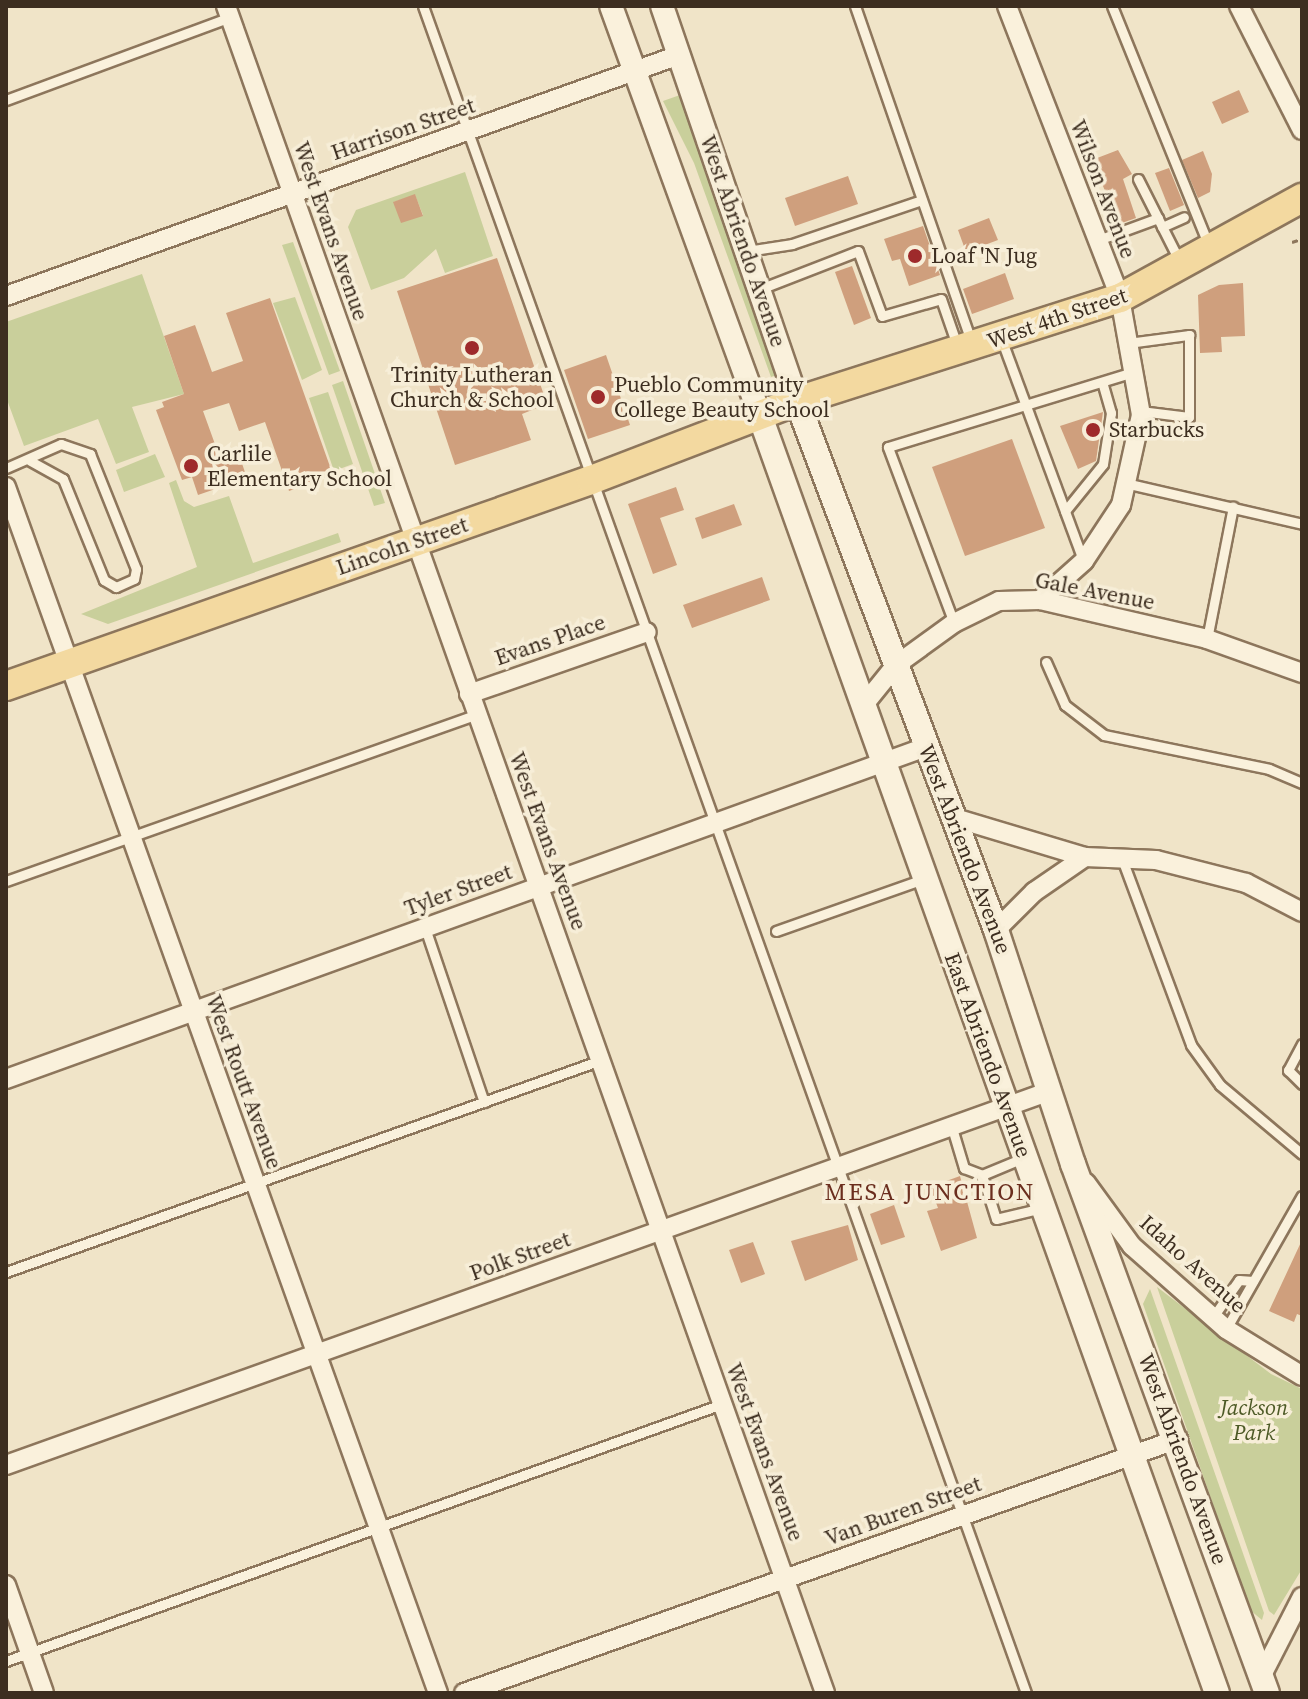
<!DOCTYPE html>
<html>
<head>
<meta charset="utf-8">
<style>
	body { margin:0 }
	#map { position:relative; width:1308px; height:1699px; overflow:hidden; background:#f0e4c8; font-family:"Source Serif 4",serif }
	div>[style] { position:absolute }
	.green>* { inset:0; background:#c9cf9b }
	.building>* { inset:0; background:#cf9f7d }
	.path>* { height:3px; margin-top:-1.5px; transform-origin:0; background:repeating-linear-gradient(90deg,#8d765c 0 6px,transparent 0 10px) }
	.roads { filter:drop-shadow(2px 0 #8d765c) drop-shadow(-2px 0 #8d765c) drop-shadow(0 2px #8d765c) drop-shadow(0 -2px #8d765c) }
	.service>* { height:9px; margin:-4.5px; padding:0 4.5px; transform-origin:4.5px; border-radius:4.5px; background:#faf1dc }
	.minor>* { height:18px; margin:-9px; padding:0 9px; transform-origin:9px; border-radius:9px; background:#faf1dc }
	.tertiary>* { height:22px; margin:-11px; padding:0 11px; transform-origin:11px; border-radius:11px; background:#faf1dc }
	.secondary>* { height:24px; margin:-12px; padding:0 12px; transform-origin:12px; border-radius:12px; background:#faf1dc }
	.primary>* { height:28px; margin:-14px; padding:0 14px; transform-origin:14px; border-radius:14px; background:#f3d9a0 }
	.dots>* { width:22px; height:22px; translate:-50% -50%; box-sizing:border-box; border:4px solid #f7eed8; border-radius:50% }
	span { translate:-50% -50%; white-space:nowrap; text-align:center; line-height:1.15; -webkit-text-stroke:7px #f7eed8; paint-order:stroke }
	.street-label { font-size:22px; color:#3d2e20 }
	.poi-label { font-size:22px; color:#3d2e20 }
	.left { translate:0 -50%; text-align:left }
	.park-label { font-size:22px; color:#4d5a26; font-style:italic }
	.neighbourhood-label { font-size:24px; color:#6b2e1e; letter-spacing:2px }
	.frame { position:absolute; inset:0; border:8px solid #3d2e20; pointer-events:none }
</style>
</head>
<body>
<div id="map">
	<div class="green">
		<div style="clip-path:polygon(680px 95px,780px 374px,771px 377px,694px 163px,663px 101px)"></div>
		<div style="clip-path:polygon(evenodd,465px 172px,493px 256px,445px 273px,436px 249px,404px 278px,371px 290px,348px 227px,356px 210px,465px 172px,415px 195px,423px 215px,394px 202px,415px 195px)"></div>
		<div style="clip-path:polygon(293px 242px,340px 371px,329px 375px,282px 245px)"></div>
		<div style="clip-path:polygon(142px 274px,184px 394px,132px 407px,149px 452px,116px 464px,98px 419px,24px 446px,6px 397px,6px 322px)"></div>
		<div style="clip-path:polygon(295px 297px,322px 370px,302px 380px,273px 303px)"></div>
		<div style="clip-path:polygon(343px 381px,385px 503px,374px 506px,332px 385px)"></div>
		<div style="clip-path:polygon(328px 392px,353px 464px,334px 471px,309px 398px)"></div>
		<div style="clip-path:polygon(155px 454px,165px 477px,124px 492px,116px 470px)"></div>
		<div style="clip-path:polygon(176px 480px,184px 501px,194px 507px,229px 496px,253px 563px,338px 533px,341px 542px,108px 624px,81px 614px,197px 567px,169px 483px)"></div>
		<div style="clip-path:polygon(1157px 1287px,1271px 1374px,1302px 1389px,1302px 1569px,1274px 1615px,1269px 1611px)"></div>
		<div style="clip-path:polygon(1150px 1289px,1264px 1613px,1262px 1620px,1250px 1610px,1143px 1304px)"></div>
	</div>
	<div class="building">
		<div style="clip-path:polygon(1239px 90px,1249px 112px,1222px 124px,1212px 102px)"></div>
		<div style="clip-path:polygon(1118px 150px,1132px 174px,1123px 179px,1136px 218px,1119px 224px,1092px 160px)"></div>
		<div style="clip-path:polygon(1203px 151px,1212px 174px,1210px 192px,1198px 198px,1182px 160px)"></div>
		<div style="clip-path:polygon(1169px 168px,1184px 205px,1170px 211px,1155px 173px)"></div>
		<div style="clip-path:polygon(848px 176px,858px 204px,795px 226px,785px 198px)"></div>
		<div style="clip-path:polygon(415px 194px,423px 216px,401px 223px,393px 202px)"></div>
		<div style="clip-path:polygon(989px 218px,998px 240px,966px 252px,958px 230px)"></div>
		<div style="clip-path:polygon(923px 226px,940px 275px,909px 286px,900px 259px,892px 261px,884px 239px)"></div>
		<div style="clip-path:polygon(497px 258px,547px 404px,522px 414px,531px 440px,455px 465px,397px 291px)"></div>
		<div style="clip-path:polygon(852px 266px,871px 318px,854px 325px,835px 272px)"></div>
		<div style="clip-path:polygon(1005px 273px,1014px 299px,972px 314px,963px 289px)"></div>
		<div style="clip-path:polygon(1243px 283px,1245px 336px,1221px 337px,1222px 352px,1200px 353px,1198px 295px,1219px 285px)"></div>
		<div style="clip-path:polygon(270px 298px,333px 475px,289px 491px,265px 422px,239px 431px,229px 403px,203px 411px,220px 458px,238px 452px,247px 478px,198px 495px,192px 477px,182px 480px,156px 410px,164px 407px,162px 402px,184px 394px,164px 336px,195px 325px,212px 372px,243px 361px,226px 313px)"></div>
		<div style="clip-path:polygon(606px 355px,630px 425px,588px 439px,564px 370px)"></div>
		<div style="clip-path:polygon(1103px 412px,1096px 461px,1078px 469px,1060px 426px)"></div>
		<div style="clip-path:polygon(1012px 439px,1045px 528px,965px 556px,932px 467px)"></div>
		<div style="clip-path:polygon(676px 487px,684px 510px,660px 518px,677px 565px,653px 574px,628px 504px)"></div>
		<div style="clip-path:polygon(734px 504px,742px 525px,702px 539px,695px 518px)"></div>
		<div style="clip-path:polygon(762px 577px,770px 600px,692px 628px,683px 605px)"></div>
		<div style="clip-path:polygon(960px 1176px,977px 1238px,941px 1251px,927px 1211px,938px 1208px,930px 1187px)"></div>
		<div style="clip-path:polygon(894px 1205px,905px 1237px,881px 1245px,870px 1214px)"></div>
		<div style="clip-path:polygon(848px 1225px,858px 1260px,805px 1281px,791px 1241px)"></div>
		<div style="clip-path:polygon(1302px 1240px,1302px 1316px,1297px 1314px,1294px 1322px,1269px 1311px)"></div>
		<div style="clip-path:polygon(753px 1242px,765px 1274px,741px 1283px,729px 1250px)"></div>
	</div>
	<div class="path">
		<div style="left:1292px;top:242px;width:9px;rotate:-18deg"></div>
	</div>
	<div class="roads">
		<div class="service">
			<div style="left:423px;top:6px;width:1792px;rotate:70.33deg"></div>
			<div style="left:855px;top:6px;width:357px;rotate:70.9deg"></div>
			<div style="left:1112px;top:6px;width:257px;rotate:68deg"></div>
			<div style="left:6px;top:100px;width:239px;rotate:-20.3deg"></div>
			<div style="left:1138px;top:179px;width:93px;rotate:63.2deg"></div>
			<div style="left:1162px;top:227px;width:24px;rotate:-24deg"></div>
			<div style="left:1098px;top:240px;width:64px;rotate:-20.1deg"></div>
			<div style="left:747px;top:251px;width:46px;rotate:-8.8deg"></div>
			<div style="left:792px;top:244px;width:137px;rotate:-18.7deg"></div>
			<div style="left:760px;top:289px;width:105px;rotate:-21.2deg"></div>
			<div style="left:858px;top:251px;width:69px;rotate:69.7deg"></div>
			<div style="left:882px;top:316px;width:61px;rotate:-16.1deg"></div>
			<div style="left:941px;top:299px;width:52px;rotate:70.9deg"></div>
			<div style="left:1002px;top:341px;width:233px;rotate:69.7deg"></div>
			<div style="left:1128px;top:343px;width:62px;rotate:-7.5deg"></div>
			<div style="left:1189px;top:335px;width:82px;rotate:90deg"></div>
			<div style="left:1189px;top:417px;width:49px;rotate:-173deg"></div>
			<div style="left:6px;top:468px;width:60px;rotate:-23.6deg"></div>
			<div style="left:61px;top:444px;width:31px;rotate:19deg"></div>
			<div style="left:90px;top:454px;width:124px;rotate:68.2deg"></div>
			<div style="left:136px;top:569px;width:10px;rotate:101deg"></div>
			<div style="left:134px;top:579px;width:20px;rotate:156deg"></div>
			<div style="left:116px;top:587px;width:14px;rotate:-150deg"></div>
			<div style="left:104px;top:580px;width:109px;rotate:-112.1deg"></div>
			<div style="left:63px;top:479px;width:38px;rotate:-151deg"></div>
			<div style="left:1125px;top:483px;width:182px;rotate:13deg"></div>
			<div style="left:1065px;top:511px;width:60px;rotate:-51deg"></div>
			<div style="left:1103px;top:464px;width:52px;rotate:-81.1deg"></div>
			<div style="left:1111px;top:413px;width:32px;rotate:-106deg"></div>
			<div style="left:954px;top:623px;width:188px;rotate:-110.6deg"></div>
			<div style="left:888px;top:447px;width:256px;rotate:-17deg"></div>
			<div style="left:1207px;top:639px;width:135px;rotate:-78.9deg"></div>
			<div style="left:1046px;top:662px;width:47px;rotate:66.2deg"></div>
			<div style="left:1065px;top:705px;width:49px;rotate:37.6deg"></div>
			<div style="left:1104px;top:735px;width:168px;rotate:11.6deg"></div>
			<div style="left:1269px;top:769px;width:36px;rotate:23deg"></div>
			<div style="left:1122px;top:859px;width:198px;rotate:69.6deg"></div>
			<div style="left:1191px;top:1045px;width:49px;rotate:54.1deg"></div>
			<div style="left:1220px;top:1085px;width:107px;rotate:40.1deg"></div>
			<div style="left:6px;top:881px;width:498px;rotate:-19.5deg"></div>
			<div style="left:425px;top:928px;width:184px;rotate:71.3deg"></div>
			<div style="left:776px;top:931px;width:157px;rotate:-19.4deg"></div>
			<div style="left:1302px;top:1044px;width:30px;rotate:118deg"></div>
			<div style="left:1288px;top:1070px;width:20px;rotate:45deg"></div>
			<div style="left:952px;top:1128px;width:42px;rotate:73.3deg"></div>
			<div style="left:964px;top:1168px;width:19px;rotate:21deg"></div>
			<div style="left:982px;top:1175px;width:46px;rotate:72.3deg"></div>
			<div style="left:996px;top:1219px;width:47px;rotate:-13.4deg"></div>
			<div style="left:982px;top:1175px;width:44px;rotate:-22.5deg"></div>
			<div style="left:6px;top:1272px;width:632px;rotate:-19.61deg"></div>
			<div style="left:1213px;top:1317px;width:45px;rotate:-54.9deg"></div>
			<div style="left:1239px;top:1280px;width:14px;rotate:4deg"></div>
			<div style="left:1226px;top:1329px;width:153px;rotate:-60.3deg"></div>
			<div style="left:6px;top:1661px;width:761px;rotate:-19.75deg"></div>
		</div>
		<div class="minor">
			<div style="left:226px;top:6px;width:1790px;rotate:70.45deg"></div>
			<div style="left:1007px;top:6px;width:313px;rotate:68.8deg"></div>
			<div style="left:1120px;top:298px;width:119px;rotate:79.8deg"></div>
			<div style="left:1141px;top:415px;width:92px;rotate:102.5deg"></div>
			<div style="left:1121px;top:505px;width:67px;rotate:123.5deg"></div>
			<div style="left:1084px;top:561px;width:59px;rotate:138.4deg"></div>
			<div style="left:1239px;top:6px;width:139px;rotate:63.1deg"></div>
			<div style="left:6px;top:296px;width:715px;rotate:-19.7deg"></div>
			<div style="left:6px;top:487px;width:1281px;rotate:70.29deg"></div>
			<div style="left:469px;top:694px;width:188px;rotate:-19.2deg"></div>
			<div style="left:862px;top:707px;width:54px;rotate:-51deg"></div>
			<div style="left:896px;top:665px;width:72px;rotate:-35.9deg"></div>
			<div style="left:954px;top:623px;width:50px;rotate:-26.1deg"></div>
			<div style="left:999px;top:601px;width:41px;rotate:-1.4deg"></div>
			<div style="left:1040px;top:600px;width:171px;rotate:13.1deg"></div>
			<div style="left:1207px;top:639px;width:101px;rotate:19.7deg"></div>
			<div style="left:955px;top:818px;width:136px;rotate:16.7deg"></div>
			<div style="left:1085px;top:857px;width:71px;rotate:2.4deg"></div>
			<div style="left:1156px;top:860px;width:93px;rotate:14.3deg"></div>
			<div style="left:1246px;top:883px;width:63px;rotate:27.4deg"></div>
			<div style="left:996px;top:930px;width:54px;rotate:-45deg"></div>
			<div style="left:1034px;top:892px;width:62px;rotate:-34.5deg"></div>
			<div style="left:6px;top:1079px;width:978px;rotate:-19.84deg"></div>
			<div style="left:1086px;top:1183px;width:78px;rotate:53.9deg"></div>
			<div style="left:1132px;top:1246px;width:125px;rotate:41.4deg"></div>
			<div style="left:1226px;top:1329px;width:89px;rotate:31.7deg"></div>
			<div style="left:6px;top:1465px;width:1109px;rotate:-19.71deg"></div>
			<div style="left:6px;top:1585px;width:114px;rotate:70.6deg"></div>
			<div style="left:1261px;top:1677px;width:90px;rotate:-62.9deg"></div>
			<div style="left:464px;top:1693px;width:758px;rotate:-19.58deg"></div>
		</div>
		<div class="tertiary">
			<div style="left:611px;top:6px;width:436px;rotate:70deg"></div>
			<div style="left:662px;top:6px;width:417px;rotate:71.1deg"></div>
		</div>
		<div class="secondary">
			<div style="left:797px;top:401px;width:565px;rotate:69.38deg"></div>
			<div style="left:996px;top:930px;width:246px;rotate:71.8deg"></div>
			<div style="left:1073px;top:1164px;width:563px;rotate:69.86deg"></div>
			<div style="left:760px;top:416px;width:1356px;rotate:70.31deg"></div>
		</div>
		<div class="primary">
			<div style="left:6px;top:686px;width:620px;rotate:-19.4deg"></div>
			<div style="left:591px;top:480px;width:221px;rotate:-21deg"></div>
			<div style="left:797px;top:401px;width:339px;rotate:-17.7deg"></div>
			<div style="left:1120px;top:298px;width:208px;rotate:-28.8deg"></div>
		</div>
	</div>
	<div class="dots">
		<div style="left:915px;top:256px;background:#9e2a2b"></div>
		<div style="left:472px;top:348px;background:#9e2a2b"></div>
		<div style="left:598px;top:397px;background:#9e2a2b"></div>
		<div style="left:1093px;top:430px;background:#9e2a2b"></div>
		<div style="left:191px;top:466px;background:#9e2a2b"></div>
	</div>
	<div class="street-label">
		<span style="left:403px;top:129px;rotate:-19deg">Harrison Street</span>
		<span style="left:1103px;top:189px;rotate:69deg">Wilson Avenue</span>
		<span style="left:331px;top:231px;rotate:71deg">West Evans Avenue</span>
		<span style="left:743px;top:241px;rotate:71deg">West Abriendo Avenue</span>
		<span style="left:1057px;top:318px;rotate:-19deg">West 4th Street</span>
		<span style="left:402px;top:546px;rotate:-19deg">Lincoln Street</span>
		<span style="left:1095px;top:591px;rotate:11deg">Gale Avenue</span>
		<span style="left:550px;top:640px;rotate:-19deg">Evans Place</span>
		<span style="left:548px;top:841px;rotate:70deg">West Evans Avenue</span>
		<span style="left:965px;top:849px;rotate:69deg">West Abriendo Avenue</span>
		<span style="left:458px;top:890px;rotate:-20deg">Tyler Street</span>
		<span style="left:988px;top:1055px;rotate:70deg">East Abriendo Avenue</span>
		<span style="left:244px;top:1082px;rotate:70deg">West Routt Avenue</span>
		<span style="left:520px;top:1256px;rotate:-20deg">Polk Street</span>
		<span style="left:1193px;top:1264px;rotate:42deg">Idaho Avenue</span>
		<span style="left:765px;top:1452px;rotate:70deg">West Evans Avenue</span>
		<span style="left:1183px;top:1459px;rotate:70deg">West Abriendo Avenue</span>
		<span style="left:903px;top:1511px;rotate:-20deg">Van Buren Street</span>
	</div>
	<div class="poi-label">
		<span class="left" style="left:931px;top:256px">Loaf 'N Jug</span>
		<span style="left:472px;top:387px">Trinity Lutheran<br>Church &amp; School</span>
		<span class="left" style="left:614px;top:397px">Pueblo Community<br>College Beauty School</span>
		<span class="left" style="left:1109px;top:430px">Starbucks</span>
		<span class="left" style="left:207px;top:466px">Carlile<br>Elementary School</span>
	</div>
	<div class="park-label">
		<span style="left:1254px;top:1420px">Jackson<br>Park</span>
	</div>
	<div class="neighbourhood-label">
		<span style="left:930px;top:1192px">MESA JUNCTION</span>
	</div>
	<div class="frame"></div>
</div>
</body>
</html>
